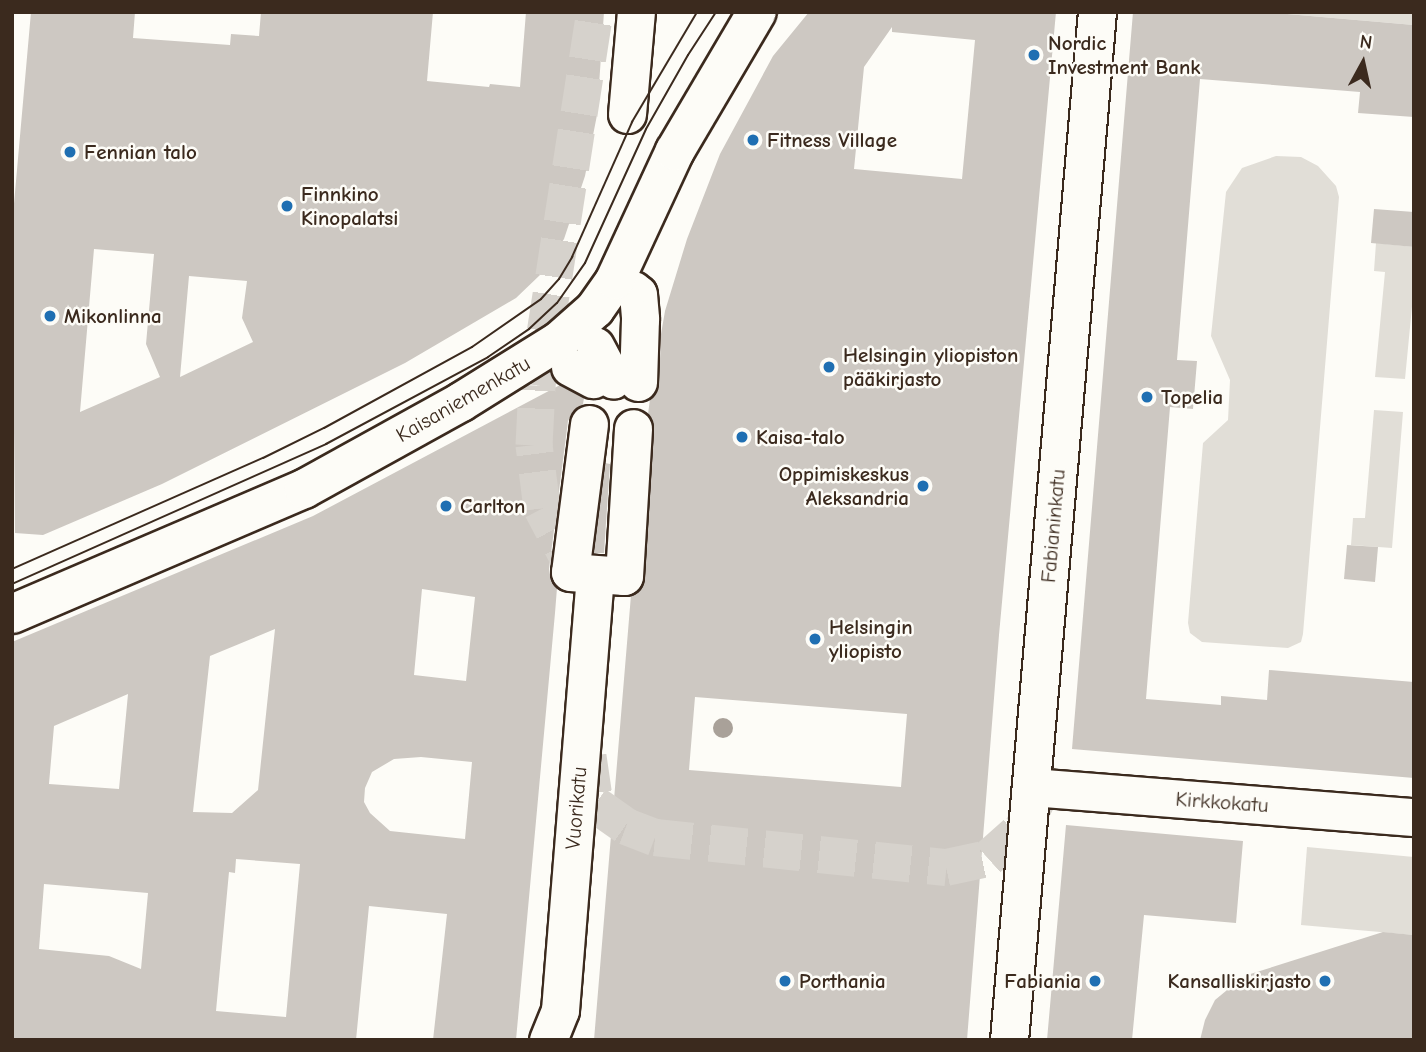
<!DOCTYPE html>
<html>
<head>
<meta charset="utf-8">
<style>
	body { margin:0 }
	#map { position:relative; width:1426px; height:1052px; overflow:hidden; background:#fdfcf7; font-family:"Comic Neue",sans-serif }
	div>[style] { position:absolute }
	.green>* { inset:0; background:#e1ded7 }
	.building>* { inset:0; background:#cdc8c2 }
	.street-tunnel>* { height:37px; margin-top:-18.5px; transform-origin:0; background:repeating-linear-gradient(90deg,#d6d2cc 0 37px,transparent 0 55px) }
	.roads { filter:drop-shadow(2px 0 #3b2a1e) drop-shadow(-2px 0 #3b2a1e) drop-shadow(0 2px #3b2a1e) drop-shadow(0 -2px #3b2a1e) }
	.street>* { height:37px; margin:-18.5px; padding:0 18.5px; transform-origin:18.5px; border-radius:18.5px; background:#fdfcf7 }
	.secondary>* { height:38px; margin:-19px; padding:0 19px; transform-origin:19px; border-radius:19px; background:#fdfcf7 }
	.tram>* { height:2px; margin:-1px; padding:0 1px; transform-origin:1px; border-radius:1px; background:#3b2a1e }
	.trees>* { width:20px; height:20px; margin:-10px; border-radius:50%; background:#a9a199 }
	.dots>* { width:19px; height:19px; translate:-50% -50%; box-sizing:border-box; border:4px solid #fdfcf7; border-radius:50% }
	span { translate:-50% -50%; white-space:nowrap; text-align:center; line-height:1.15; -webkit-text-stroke:5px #fdfcf7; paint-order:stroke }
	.poi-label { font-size:21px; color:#3b2a1e; font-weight:700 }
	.left { translate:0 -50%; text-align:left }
	.right { translate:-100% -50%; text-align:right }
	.street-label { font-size:21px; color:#3b2a1e }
	.frame { position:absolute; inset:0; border:14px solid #3b2a1e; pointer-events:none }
	.north { position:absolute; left:1328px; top:28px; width:70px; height:70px; -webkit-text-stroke:5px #fdfcf7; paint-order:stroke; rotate:8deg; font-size:19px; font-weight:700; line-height:28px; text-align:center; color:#3b2a1e }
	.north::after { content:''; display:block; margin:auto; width:24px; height:32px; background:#3b2a1e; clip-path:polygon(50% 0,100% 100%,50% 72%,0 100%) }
</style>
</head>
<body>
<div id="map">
	<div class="green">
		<div style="clip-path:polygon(1265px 12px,1414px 12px,1414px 25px)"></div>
		<div style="clip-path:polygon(1276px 156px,1301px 157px,1318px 166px,1336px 186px,1339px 197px,1303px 634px,1301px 642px,1288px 648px,1202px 642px,1190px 633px,1188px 623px,1203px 443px,1228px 420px,1230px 380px,1211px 336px,1226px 192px,1242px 168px)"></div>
		<div style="clip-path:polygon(1376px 243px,1414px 247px,1414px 286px,1405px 379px,1375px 377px,1385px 272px,1374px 271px)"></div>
		<div style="clip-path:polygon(1374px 410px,1403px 412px,1392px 548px,1351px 545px,1353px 518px,1365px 518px)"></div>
		<div style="clip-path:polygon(1307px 847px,1414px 857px,1414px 935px,1301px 925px)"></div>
	</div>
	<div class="building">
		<div style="clip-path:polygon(evenodd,31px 12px,135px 12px,133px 38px,230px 45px,231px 34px,259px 36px,261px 12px,433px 12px,427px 81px,489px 87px,490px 84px,520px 87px,526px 12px,604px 12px,597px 115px,585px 176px,564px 239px,540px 275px,516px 298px,405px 363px,162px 484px,43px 535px,15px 533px,12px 226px,31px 12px,94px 249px,154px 254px,146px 344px,160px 377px,80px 412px,94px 249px,31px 12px,189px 276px,247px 281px,242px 318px,253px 342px,180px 377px,189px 276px)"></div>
		<div style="clip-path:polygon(evenodd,809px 12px,1056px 12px,999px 635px,967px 1040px,594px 1040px,631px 595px,641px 588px,645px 577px,654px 429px,648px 414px,650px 399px,659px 383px,661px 334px,665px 311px,687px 239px,720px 154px,773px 56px,809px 12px,892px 27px,892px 32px,975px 40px,962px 179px,854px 169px,864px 67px,892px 27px,809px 12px,695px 697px,907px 714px,901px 787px,689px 770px,695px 697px)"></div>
		<div style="clip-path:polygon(1133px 12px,1265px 12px,1414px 25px,1414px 117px,1358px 113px,1360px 92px,1200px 79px,1177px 360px,1197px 361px,1193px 409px,1170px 407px,1146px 699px,1221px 705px,1221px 696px,1267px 700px,1269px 670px,1414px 682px,1414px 778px,1072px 749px)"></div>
		<div style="clip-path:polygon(1374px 209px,1414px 212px,1414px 247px,1371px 243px)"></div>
		<div style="clip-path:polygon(evenodd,560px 385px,584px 398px,583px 404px,573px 411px,568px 421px,549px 569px,551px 580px,557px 588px,555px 613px,516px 1040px,433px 1040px,447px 914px,369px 906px,356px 1040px,12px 1040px,12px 642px,313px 516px,560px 385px,422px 589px,475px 597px,466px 681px,414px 675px,422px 589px,560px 385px,275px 629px,258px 790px,232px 813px,193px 812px,210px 656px,275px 629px,560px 385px,128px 694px,119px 789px,49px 784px,54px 726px,128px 694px,560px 385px,421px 757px,472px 762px,465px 839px,390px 831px,370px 813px,364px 802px,365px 788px,372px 772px,394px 759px,421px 757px,560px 385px,236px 859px,300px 864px,286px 1017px,216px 1011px,229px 872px,235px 873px,236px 859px,560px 385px,44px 884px,148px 893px,141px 969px,109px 956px,39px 949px,44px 884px)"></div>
		<div style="clip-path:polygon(605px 463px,610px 464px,604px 553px,594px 553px)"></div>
		<div style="clip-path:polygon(1347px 545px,1378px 547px,1375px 582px,1344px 579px)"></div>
		<div style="clip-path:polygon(1066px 825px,1243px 841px,1236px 923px,1144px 915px,1132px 1040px,1047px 1040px)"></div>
		<div style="clip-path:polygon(1383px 932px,1414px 935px,1414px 1040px,1200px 1040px,1205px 1020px,1215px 1000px,1244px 976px)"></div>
	</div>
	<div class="street-tunnel">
		<div style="left:579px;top:578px;width:79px;rotate:-117.9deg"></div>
		<div style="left:542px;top:508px;width:64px;rotate:-97.2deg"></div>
		<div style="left:534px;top:445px;width:60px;rotate:-87.1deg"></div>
		<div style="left:537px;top:385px;width:377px;rotate:-81.2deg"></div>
		<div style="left:588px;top:756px;width:49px;rotate:81.7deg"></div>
		<div style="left:595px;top:804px;width:38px;rotate:35deg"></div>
		<div style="left:626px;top:826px;width:31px;rotate:21deg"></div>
		<div style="left:655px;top:837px;width:293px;rotate:5.9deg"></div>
		<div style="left:946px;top:867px;width:43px;rotate:-12.1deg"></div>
		<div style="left:988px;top:858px;width:47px;rotate:-41.5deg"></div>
		<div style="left:1023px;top:827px;width:30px;rotate:-63deg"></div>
	</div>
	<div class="roads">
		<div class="street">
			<div style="left:627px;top:114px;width:102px;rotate:-85deg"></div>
			<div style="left:633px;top:290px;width:6px;rotate:39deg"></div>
			<div style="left:638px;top:294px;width:25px;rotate:85deg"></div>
			<div style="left:640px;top:319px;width:63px;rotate:91.8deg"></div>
			<div style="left:595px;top:346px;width:38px;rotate:62deg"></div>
			<div style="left:570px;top:367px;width:26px;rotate:28deg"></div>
			<div style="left:589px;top:424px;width:149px;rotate:97.3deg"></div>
			<div style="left:570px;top:572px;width:54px;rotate:4.2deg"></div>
			<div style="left:624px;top:576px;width:148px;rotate:-86.5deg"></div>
			<div style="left:1031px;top:787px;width:384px;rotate:4.5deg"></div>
			<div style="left:548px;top:1040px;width:32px;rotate:-68deg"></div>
			<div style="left:560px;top:1010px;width:437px;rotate:-85.4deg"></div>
			<div style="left:1009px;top:1040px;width:1032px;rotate:-85.11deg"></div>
		</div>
		<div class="secondary">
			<div style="left:12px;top:614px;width:318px;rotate:-23.2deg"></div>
			<div style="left:304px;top:489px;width:179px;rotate:-29deg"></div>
			<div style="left:461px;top:402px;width:115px;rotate:-31.9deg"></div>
			<div style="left:559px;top:341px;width:48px;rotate:-41.6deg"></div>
			<div style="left:595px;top:309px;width:35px;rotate:-55deg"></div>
			<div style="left:615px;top:280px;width:142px;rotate:-65.1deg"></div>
			<div style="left:675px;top:151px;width:161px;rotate:-59.5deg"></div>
		</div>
	</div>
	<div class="tram">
		<div style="left:12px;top:569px;width:274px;rotate:-23.9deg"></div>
		<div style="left:263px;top:458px;width:68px;rotate:-26.2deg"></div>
		<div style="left:324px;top:428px;width:169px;rotate:-28.7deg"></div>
		<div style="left:472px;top:347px;width:84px;rotate:-34.8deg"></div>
		<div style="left:541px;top:299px;width:27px;rotate:-48deg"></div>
		<div style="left:559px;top:279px;width:26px;rotate:-59deg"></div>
		<div style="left:572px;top:257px;width:148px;rotate:-66deg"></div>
		<div style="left:632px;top:122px;width:128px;rotate:-59.4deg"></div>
		<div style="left:12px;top:584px;width:344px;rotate:-24deg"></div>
		<div style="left:326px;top:444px;width:184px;rotate:-28.2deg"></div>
		<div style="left:488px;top:357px;width:50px;rotate:-34.3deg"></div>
		<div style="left:529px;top:329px;width:38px;rotate:-43deg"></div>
		<div style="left:557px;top:303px;width:49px;rotate:-55deg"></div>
		<div style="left:585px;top:263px;width:147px;rotate:-65.5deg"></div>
		<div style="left:646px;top:129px;width:85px;rotate:-60.4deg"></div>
		<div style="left:688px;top:55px;width:51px;rotate:-56.9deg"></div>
	</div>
	<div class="trees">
		<div style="left:723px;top:728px"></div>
	</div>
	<div class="dots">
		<div style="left:1034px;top:55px;background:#1f6fb2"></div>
		<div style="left:753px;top:140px;background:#1f6fb2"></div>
		<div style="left:70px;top:152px;background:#1f6fb2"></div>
		<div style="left:287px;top:206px;background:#1f6fb2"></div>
		<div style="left:50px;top:316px;background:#1f6fb2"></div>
		<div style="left:829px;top:367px;background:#1f6fb2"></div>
		<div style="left:1147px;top:397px;background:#1f6fb2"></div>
		<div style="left:742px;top:437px;background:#1f6fb2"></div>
		<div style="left:923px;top:486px;background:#1f6fb2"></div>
		<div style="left:446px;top:506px;background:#1f6fb2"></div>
		<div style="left:815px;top:639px;background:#1f6fb2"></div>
		<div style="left:785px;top:981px;background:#1f6fb2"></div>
		<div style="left:1095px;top:981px;background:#1f6fb2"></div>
		<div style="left:1325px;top:981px;background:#1f6fb2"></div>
	</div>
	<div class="poi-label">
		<span class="left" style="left:1048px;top:55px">Nordic<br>Investment Bank</span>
		<span class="left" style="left:767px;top:140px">Fitness Village</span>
		<span class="left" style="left:84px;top:152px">Fennian talo</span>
		<span class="left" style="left:301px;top:206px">Finnkino<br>Kinopalatsi</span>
		<span class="left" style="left:64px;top:316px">Mikonlinna</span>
		<span class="left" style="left:843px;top:367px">Helsingin yliopiston<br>pääkirjasto</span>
		<span class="left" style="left:1161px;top:397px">Topelia</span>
		<span class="left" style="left:756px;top:437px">Kaisa-talo</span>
		<span class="right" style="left:909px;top:486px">Oppimiskeskus<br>Aleksandria</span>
		<span class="left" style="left:460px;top:506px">Carlton</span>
		<span class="left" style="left:829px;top:639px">Helsingin<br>yliopisto</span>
		<span class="left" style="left:799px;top:981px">Porthania</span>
		<span class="right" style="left:1081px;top:981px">Fabiania</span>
		<span class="right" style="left:1311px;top:981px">Kansalliskirjasto</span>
	</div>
	<div class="street-label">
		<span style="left:463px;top:399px;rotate:-30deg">Kaisaniemenkatu</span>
		<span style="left:1053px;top:526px;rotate:-85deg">Fabianinkatu</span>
		<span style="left:1222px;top:802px;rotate:4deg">Kirkkokatu</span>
		<span style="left:576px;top:808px;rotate:-85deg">Vuorikatu</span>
	</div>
	<div class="frame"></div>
	<div class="north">N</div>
</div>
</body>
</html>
